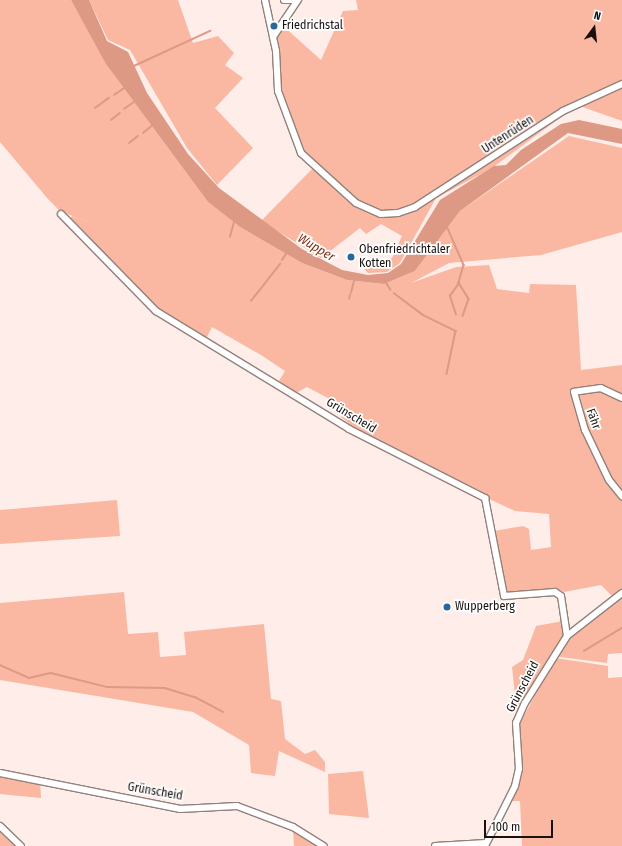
<!DOCTYPE html>
<html>
<head>
<meta charset="utf-8">
<style>
	body { margin:0 }
	#map { position:relative; width:622px; height:846px; overflow:hidden; background:#feede8; font-family:"Fira Sans Condensed",sans-serif }
	div>[style] { position:absolute }
	.green>* { inset:0; background:#fab8a3 }
	.water>* { inset:0; background:#dd9984 }
	.stream>* { height:1.5px; margin:-0.75px; padding:0 0.75px; transform-origin:0.75px; border-radius:0.75px; background:#dd9984 }
	.roads { filter:drop-shadow(1px 0 #93807a) drop-shadow(-1px 0 #93807a) drop-shadow(0 1px #93807a) drop-shadow(0 -1px #93807a) }
	.minor>* { height:6px; margin:-3px; padding:0 3px; transform-origin:3px; border-radius:3px; background:#fff }
	.dots>* { width:11px; height:11px; translate:-50% -50%; box-sizing:border-box; border:2px solid #fff; border-radius:50% }
	span { translate:-50% -50%; white-space:nowrap; text-align:center; line-height:1.15; -webkit-text-stroke:3.5px #fff; paint-order:stroke }
	.poi-label { font-size:12px; color:#18110f }
	.left { translate:0 -50%; text-align:left }
	.street-label { font-size:12px; color:#18110f }
	.water-label { font-size:13px; color:#833317; font-style:italic }
	.north { position:absolute; left:574px; top:8px; width:40px; height:40px; -webkit-text-stroke:3px #fff; paint-order:stroke; rotate:15deg; font-size:11px; font-weight:700; line-height:16px; text-align:center; color:#18110f }
	.north::after { content:''; display:block; margin:auto; width:14px; height:18px; background:#18110f; clip-path:polygon(50% 0,100% 100%,50% 72%,0 100%) }
	.scale { position:absolute; left:484px; top:820px; width:69px; height:18px; box-sizing:border-box; border:2px solid #18110f; border-top:0; padding-left:5px; font-size:12px; line-height:14px; white-space:nowrap; color:#18110f; -webkit-text-stroke:3px #fff; paint-order:stroke }
</style>
</head>
<body>
<div id="map">
	<div class="green">
		<div style="clip-path:polygon(0 0,71px 0,112px 72px,208px 202px,240px 227px,302px 263px,347px 280px,384px 284px,415px 271px,460px 211px,569px 136px,622px 148px,622px 232px,541px 255px,449px 263px,411px 283px,456px 267px,489px 265px,497px 289px,529px 293px,530px 284px,576px 285px,581px 370px,622px 365px,622px 653px,608px 654px,607px 663px,560px 657px,557px 654px,569px 637px,617px 601px,601px 585px,564px 592px,555px 588px,513px 595px,505px 593px,494px 531px,523px 526px,529px 529px,531px 550px,551px 547px,549px 514px,515px 511px,487px 498px,479px 490px,362px 434px,341px 417px,345px 407px,307px 387px,296px 393px,279px 381px,285px 371px,261px 355px,212px 327px,206px 339px,157px 310px,70px 219px,72px 216px,98px 226px,60px 211px,48px 199px,0 142px)"></div>
		<div style="clip-path:polygon(89px 0,178px 0,193px 43px,218px 36px,234px 53px,225px 65px,243px 78px,215px 108px,253px 148px,217px 185px,187px 148px,130px 50px,108px 40px)"></div>
		<div style="clip-path:polygon(356px 0,622px 0,622px 83px,585px 98px,622px 86px,622px 121px,577px 105px,492px 168px,436px 198px,400px 263px,387px 272px,368px 273px,364px 269px,392px 258px,402px 236px,381px 224px,366px 234px,360px 228px,321px 258px,261px 221px,315px 166px,304px 155px,279px 84px,276px 34px,282px 25px,321px 60px,343px 11px,358px 10px)"></div>
		<div style="clip-path:polygon(117px 500px,120px 536px,0 544px,0 510px)"></div>
		<div style="clip-path:polygon(124px 592px,128px 634px,158px 632px,160px 657px,186px 655px,184px 632px,264px 624px,271px 699px,281px 701px,285px 739px,305px 754px,315px 750px,325px 762px,325px 772px,279px 751px,275px 776px,251px 773px,249px 745px,193px 712px,0 680px,0 603px)"></div>
		<div style="clip-path:polygon(563px 621px,564px 634px,517px 714px,512px 667px,523px 660px,536px 626px)"></div>
		<div style="clip-path:polygon(555px 658px,608px 666px,608px 678px,622px 677px,622px 846px,522px 846px,520px 801px,510px 801px,521px 769px,520px 723px)"></div>
		<div style="clip-path:polygon(363px 771px,369px 818px,329px 814px,328px 774px)"></div>
		<div style="clip-path:polygon(0 776px,40px 783px,41px 798px,0 794px)"></div>
		<div style="clip-path:polygon(293px 830px,319px 846px,294px 846px)"></div>
		<div style="clip-path:polygon(0 832px,15px 846px,0 846px)"></div>
	</div>
	<div class="water">
		<div style="clip-path:polygon(71px 0,89px 0,107px 41px,128px 52px,147px 93px,188px 154px,219px 188px,302px 249px,342px 270px,368px 275px,388px 273px,401px 264px,440px 200px,494px 166px,506px 165px,521px 150px,561px 124px,579px 120px,622px 129px,622px 144px,568px 133px,460px 211px,415px 271px,384px 284px,347px 280px,302px 263px,240px 227px,208px 202px,106px 64px)"></div>
	</div>
	<div class="stream">
		<div style="left:134px;top:66px;width:84px;rotate:-24.7deg"></div>
		<div style="left:114px;top:95px;width:14px;rotate:-34deg"></div>
		<div style="left:95px;top:108px;width:17px;rotate:-36deg"></div>
		<div style="left:124px;top:109px;width:12px;rotate:-35deg"></div>
		<div style="left:111px;top:120px;width:11px;rotate:-38deg"></div>
		<div style="left:143px;top:133px;width:14px;rotate:-39deg"></div>
		<div style="left:129px;top:143px;width:11px;rotate:-38deg"></div>
		<div style="left:446px;top:224px;width:45px;rotate:66.3deg"></div>
		<div style="left:464px;top:265px;width:19px;rotate:106deg"></div>
		<div style="left:459px;top:283px;width:19px;rotate:58deg"></div>
		<div style="left:469px;top:299px;width:18px;rotate:109deg"></div>
		<div style="left:230px;top:237px;width:16px;rotate:-75deg"></div>
		<div style="left:282px;top:260px;width:7px;rotate:-56deg"></div>
		<div style="left:386px;top:282px;width:9px;rotate:58deg"></div>
		<div style="left:351px;top:293px;width:12px;rotate:-76deg"></div>
		<div style="left:394px;top:293px;width:36px;rotate:37deg"></div>
		<div style="left:423px;top:315px;width:37px;rotate:26deg"></div>
		<div style="left:456px;top:331px;width:44px;rotate:101.8deg"></div>
		<div style="left:349px;top:299px;width:4px;rotate:-76deg"></div>
		<div style="left:251px;top:301px;width:47px;rotate:-51.9deg"></div>
		<div style="left:456px;top:315px;width:20px;rotate:-108deg"></div>
		<div style="left:450px;top:296px;width:16px;rotate:-55deg"></div>
		<div style="left:584px;top:651px;width:44px;rotate:-31.2deg"></div>
		<div style="left:0;top:665px;width:32px;rotate:24deg"></div>
		<div style="left:29px;top:678px;width:23px;rotate:-13deg"></div>
		<div style="left:51px;top:673px;width:58px;rotate:14deg"></div>
		<div style="left:107px;top:687px;width:58px;rotate:1deg"></div>
		<div style="left:165px;top:688px;width:31px;rotate:17deg"></div>
		<div style="left:195px;top:697px;width:32px;rotate:28deg"></div>
	</div>
	<div class="roads">
		<div class="minor">
			<div style="left:265px;top:0;width:52px;rotate:77.8deg"></div>
			<div style="left:276px;top:51px;width:40px;rotate:87.1deg"></div>
			<div style="left:278px;top:91px;width:66px;rotate:69.6deg"></div>
			<div style="left:301px;top:153px;width:74px;rotate:42.3deg"></div>
			<div style="left:356px;top:203px;width:27px;rotate:24deg"></div>
			<div style="left:381px;top:214px;width:17px;rotate:-3deg"></div>
			<div style="left:398px;top:213px;width:18px;rotate:-19deg"></div>
			<div style="left:415px;top:207px;width:176px;rotate:-33deg"></div>
			<div style="left:563px;top:111px;width:65px;rotate:-24.6deg"></div>
			<div style="left:284px;top:0;width:10px"></div>
			<div style="left:273px;top:37px;width:45px;rotate:-56deg"></div>
			<div style="left:61px;top:214px;width:136px;rotate:45.6deg"></div>
			<div style="left:156px;top:311px;width:226px;rotate:31.4deg"></div>
			<div style="left:349px;top:429px;width:153px;rotate:26.9deg"></div>
			<div style="left:485px;top:498px;width:100px;rotate:79deg"></div>
			<div style="left:504px;top:596px;width:51px;rotate:-4.5deg"></div>
			<div style="left:555px;top:592px;width:7px;rotate:34deg"></div>
			<div style="left:561px;top:596px;width:40px;rotate:81.5deg"></div>
			<div style="left:622px;top:398px;width:23px;rotate:-155deg"></div>
			<div style="left:601px;top:388px;width:27px;rotate:172deg"></div>
			<div style="left:574px;top:392px;width:40px;rotate:74deg"></div>
			<div style="left:585px;top:430px;width:55px;rotate:64.4deg"></div>
			<div style="left:609px;top:480px;width:21px;rotate:51deg"></div>
			<div style="left:0;top:773px;width:184px;rotate:11.3deg"></div>
			<div style="left:180px;top:809px;width:57px;rotate:-3deg"></div>
			<div style="left:237px;top:806px;width:60px;rotate:20.6deg"></div>
			<div style="left:293px;top:827px;width:36px;rotate:32deg"></div>
			<div style="left:0;top:826px;width:29px;rotate:44deg"></div>
			<div style="left:435px;top:846px;width:51px;rotate:-3.4deg"></div>
			<div style="left:485px;top:846px;width:67px;rotate:-63.4deg"></div>
			<div style="left:515px;top:786px;width:17px;rotate:-77deg"></div>
			<div style="left:519px;top:769px;width:46px;rotate:-93.7deg"></div>
			<div style="left:516px;top:723px;width:22px;rotate:-66deg"></div>
			<div style="left:525px;top:703px;width:79px;rotate:-57.9deg"></div>
			<div style="left:567px;top:636px;width:70px;rotate:-38deg"></div>
		</div>
	</div>
	<div class="dots">
		<div style="left:274px;top:26px;background:#28669d"></div>
		<div style="left:351px;top:257px;background:#28669d"></div>
		<div style="left:447px;top:607px;background:#28669d"></div>
	</div>
	<div class="poi-label">
		<span class="left" style="left:282px;top:26px">Friedrichstal</span>
		<span class="left" style="left:359px;top:257px">Obenfriedrichtaler<br>Kotten</span>
		<span class="left" style="left:455px;top:607px">Wupperberg</span>
	</div>
	<div class="street-label">
		<span style="left:508px;top:135px;rotate:-33deg">Untenrüden</span>
		<span style="left:351px;top:416px;rotate:31deg">Grünscheid</span>
		<span style="left:593px;top:419px;rotate:70deg">Fähr</span>
		<span style="left:523px;top:687px;rotate:-62deg">Grünscheid</span>
		<span style="left:155px;top:792px;rotate:10deg">Grünscheid</span>
	</div>
	<div class="water-label">
		<span style="left:316px;top:248px;rotate:31deg">Wupper</span>
	</div>
	<div class="north">N</div>
	<div class="scale">100 m</div>
</div>
</body>
</html>
